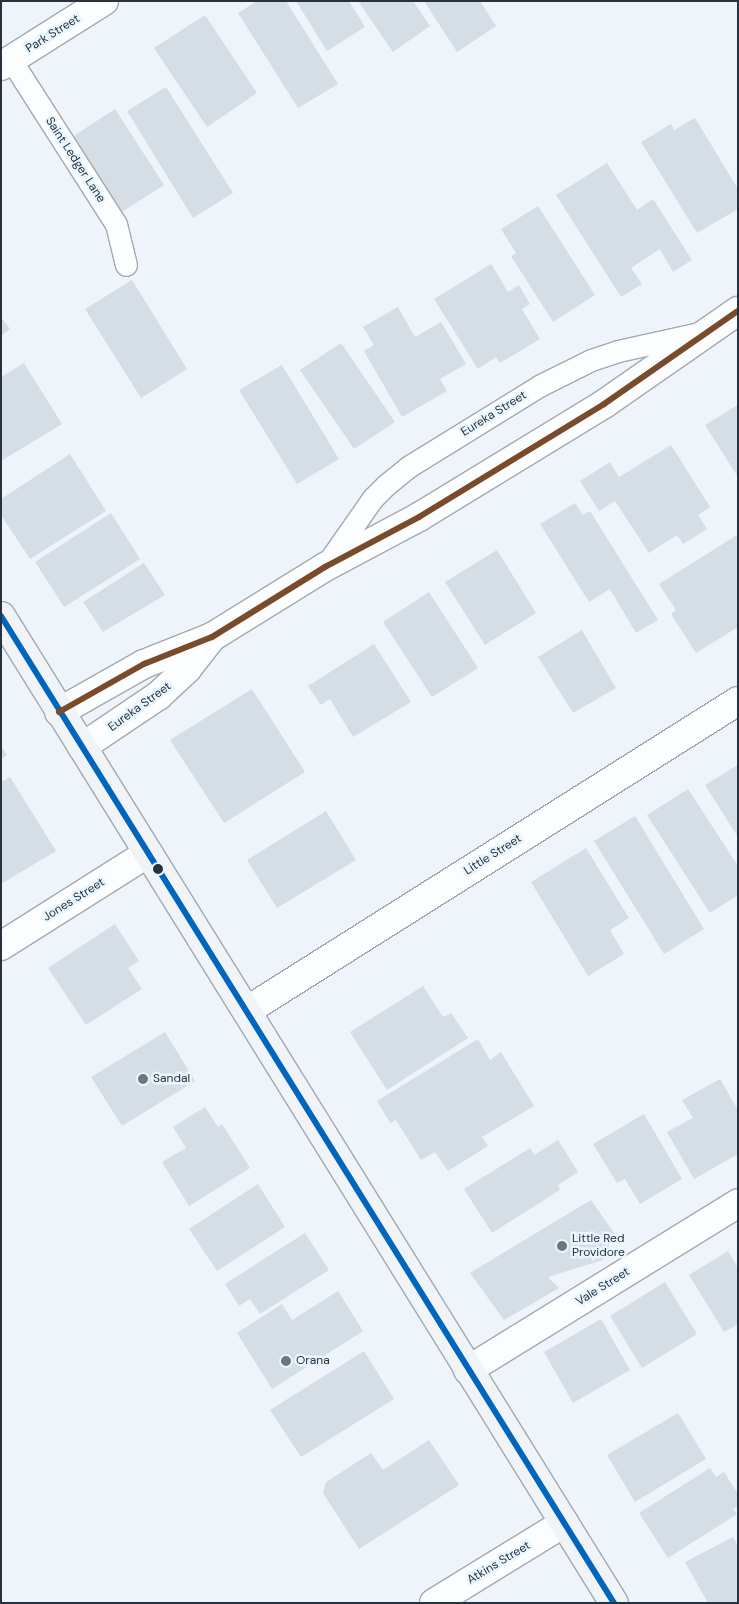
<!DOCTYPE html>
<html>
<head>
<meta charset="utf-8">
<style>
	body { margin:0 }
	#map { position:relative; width:739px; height:1604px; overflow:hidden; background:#eef4fa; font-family:"DM Sans",sans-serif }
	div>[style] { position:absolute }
	.building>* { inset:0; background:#d5dde5 }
	.roads { filter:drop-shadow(1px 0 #a2a9b0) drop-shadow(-1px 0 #a2a9b0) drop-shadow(0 1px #a2a9b0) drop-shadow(0 -1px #a2a9b0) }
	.service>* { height:21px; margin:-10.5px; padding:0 10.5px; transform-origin:10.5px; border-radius:10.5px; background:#fcfdfe }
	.minor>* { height:28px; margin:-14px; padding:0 14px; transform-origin:14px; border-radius:14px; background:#fcfdfe }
	.secondary>* { height:28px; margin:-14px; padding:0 14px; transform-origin:14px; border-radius:14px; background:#f0f4f7 }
	.bus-1>* { height:6px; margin:-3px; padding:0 3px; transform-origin:3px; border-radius:3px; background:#0065bd }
	.bus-2>* { height:6px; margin:-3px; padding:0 3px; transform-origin:3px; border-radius:3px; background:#7a4b2a }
	.dots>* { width:14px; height:14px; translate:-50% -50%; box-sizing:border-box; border:2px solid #e9f5ff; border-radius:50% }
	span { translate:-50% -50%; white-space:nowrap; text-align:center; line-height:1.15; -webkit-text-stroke:5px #e9f5ff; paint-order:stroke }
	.street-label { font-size:12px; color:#27323c }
	.poi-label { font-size:12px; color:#27323c }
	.left { translate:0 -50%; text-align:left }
	.frame { position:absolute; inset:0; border:2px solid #27323c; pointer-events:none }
</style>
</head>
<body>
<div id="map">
	<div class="building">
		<div style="clip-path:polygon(257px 1px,286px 1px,338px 84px,298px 108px,238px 13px)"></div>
		<div style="clip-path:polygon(296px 1px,349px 1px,365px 27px,327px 51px)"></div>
		<div style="clip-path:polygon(358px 1px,413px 1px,430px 26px,393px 52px)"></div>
		<div style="clip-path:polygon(424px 1px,480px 1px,496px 26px,457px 52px)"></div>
		<div style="clip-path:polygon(205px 15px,257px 93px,207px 127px,154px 48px)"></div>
		<div style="clip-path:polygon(166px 87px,233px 193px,193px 218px,127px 111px)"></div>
		<div style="clip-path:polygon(115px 109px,164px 185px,120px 213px,72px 137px)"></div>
		<div style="clip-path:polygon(695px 118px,738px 189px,738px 209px,697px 233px,641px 142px,671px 124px,674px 130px)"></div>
		<div style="clip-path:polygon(607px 163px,637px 210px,653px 199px,692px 260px,673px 272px,660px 249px,631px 268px,642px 284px,621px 297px,556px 195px)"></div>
		<div style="clip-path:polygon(538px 206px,595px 295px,553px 322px,511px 256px,516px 253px,501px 229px)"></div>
		<div style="clip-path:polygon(491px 264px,508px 292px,519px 285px,530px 304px,522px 309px,540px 339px,500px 363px,496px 357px,478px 369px,434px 299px)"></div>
		<div style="clip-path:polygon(132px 280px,187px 369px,141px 398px,85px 309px)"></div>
		<div style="clip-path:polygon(398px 307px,415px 337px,441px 322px,466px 364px,440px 379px,447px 391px,402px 417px,364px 351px,374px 345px,363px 327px)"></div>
		<div style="clip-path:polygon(1px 317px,10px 329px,1px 336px)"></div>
		<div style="clip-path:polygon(341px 343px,395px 422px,354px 449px,300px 370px)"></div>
		<div style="clip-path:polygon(24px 363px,62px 424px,1px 461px,1px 377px)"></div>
		<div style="clip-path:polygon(282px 365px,339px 459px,297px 484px,239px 390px)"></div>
		<div style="clip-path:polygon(738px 405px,738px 477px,705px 425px)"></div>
		<div style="clip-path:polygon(671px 445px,710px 507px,698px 515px,707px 529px,683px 544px,677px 535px,649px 553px,615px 501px,599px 511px,580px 481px,610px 462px,619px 477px)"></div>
		<div style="clip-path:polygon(70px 454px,106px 511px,30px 559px,1px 515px,1px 499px)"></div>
		<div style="clip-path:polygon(575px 503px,583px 515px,590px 511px,658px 620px,636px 633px,610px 589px,589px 602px,540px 524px)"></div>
		<div style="clip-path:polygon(111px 513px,140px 559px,64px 607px,35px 562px)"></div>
		<div style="clip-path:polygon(737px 535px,738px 627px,696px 653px,671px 614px,676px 610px,659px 584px)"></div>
		<div style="clip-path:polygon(497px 550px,536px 613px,485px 645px,445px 582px)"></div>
		<div style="clip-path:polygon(144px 563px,165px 595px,103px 632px,83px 602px)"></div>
		<div style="clip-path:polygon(429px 592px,478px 668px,432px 697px,383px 622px)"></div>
		<div style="clip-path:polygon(582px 630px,616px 688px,573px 713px,538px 657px)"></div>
		<div style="clip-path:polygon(374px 644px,411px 702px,353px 737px,330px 699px,321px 705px,308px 686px)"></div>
		<div style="clip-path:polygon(252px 689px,305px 772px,224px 823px,170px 740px)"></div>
		<div style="clip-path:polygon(1px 746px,7px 755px,1px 759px)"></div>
		<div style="clip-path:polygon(738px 765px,738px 837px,705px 785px)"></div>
		<div style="clip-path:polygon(10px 777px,56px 851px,1px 884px,1px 782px)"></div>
		<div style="clip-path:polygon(688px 789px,738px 866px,738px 895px,710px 913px,647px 815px)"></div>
		<div style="clip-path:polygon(326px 811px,356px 860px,277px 908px,247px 860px)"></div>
		<div style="clip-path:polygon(635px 816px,704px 929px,664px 954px,594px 841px)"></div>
		<div style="clip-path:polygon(586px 848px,629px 918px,610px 930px,624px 954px,588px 976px,531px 882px)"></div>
		<div style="clip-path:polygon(115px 924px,139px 961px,128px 968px,142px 989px,86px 1025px,48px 968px)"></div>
		<div style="clip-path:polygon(423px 986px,443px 1017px,451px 1013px,468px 1038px,387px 1090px,350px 1032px)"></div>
		<div style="clip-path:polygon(165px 1032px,195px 1081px,122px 1126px,91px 1077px)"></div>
		<div style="clip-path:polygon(478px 1039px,490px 1060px,501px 1052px,534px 1106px,482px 1137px,488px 1146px,448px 1171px,435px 1152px,421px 1160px,396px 1120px,390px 1123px,377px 1101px)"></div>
		<div style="clip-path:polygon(720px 1079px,738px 1110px,738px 1154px,694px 1179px,667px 1132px,693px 1118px,682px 1100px)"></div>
		<div style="clip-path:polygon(205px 1107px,218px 1127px,222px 1124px,250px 1168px,189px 1206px,162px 1162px,186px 1148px,173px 1127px)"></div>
		<div style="clip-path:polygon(644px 1114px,682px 1179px,640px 1204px,625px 1179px,617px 1183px,593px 1144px)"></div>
		<div style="clip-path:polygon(558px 1140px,578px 1172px,558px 1185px,560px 1190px,492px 1233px,464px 1189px,530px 1148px,534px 1155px)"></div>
		<div style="clip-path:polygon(258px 1184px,285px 1227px,217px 1271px,189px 1229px)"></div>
		<div style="clip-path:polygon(591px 1200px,614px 1233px,603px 1260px,548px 1277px,559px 1288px,504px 1320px,470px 1273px)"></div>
		<div style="clip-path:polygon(305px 1233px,329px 1270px,260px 1314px,250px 1299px,239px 1306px,225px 1284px)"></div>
		<div style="clip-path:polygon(728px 1251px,738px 1268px,738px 1324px,724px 1332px,689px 1275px)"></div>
		<div style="clip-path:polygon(665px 1282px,697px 1334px,642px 1368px,610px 1316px)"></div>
		<div style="clip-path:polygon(338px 1291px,363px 1331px,272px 1389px,237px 1333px,282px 1304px,292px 1320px)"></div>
		<div style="clip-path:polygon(601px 1319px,630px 1370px,573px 1403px,544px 1352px)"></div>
		<div style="clip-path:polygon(364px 1351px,394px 1399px,301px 1457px,270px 1410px)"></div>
		<div style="clip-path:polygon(678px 1413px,706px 1459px,635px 1502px,607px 1455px)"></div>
		<div style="clip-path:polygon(429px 1440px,459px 1485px,359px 1549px,323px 1493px,326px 1482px,371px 1453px,383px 1470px)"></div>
		<div style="clip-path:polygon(710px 1468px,716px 1477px,724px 1472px,738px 1494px,738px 1506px,733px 1509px,737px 1514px,668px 1558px,639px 1513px)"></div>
		<div style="clip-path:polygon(733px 1537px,738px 1546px,738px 1603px,708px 1603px,685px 1562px)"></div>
	</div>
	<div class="roads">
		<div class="service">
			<div style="left:11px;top:60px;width:195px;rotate:57.4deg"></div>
			<div style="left:116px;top:224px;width:42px;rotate:76.3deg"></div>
			<div style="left:326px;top:565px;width:82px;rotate:-55deg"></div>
			<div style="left:373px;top:498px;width:18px;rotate:-45deg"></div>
			<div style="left:386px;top:485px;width:28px;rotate:-39deg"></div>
			<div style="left:408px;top:467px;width:154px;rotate:-31.7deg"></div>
			<div style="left:539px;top:386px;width:58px;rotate:-26.6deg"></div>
			<div style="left:591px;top:360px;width:28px;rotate:-18deg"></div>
			<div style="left:618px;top:351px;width:88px;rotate:-12.5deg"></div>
		</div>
		<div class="minor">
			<div style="left:1px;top:66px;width:122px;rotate:-32.3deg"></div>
			<div style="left:59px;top:712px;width:98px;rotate:-29.5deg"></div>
			<div style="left:144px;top:664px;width:73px;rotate:-21.7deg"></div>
			<div style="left:212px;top:637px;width:133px;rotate:-31.8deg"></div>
			<div style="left:325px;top:567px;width:106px;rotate:-28deg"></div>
			<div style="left:419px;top:517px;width:217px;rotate:-31.4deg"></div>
			<div style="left:604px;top:404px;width:163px;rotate:-34.8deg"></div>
			<div style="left:82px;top:747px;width:92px;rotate:-33.9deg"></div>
			<div style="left:158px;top:696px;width:40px;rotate:-43deg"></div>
			<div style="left:187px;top:669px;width:41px;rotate:-52deg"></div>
			<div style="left:1px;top:946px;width:174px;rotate:-32.3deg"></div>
			<div style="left:248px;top:1010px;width:579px;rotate:-32.24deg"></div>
			<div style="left:468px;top:1370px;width:317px;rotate:-31.7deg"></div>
			<div style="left:434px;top:1603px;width:153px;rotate:-31.6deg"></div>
		</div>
		<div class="secondary">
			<div style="left:1px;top:616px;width:1162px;rotate:58.16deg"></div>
		</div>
	</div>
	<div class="bus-1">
		<div style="left:1px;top:616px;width:1162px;rotate:58.16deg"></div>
	</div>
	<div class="bus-2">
		<div style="left:59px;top:712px;width:98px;rotate:-29.5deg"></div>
		<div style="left:144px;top:664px;width:73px;rotate:-21.7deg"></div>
		<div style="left:212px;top:637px;width:133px;rotate:-31.8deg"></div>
		<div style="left:325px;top:567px;width:106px;rotate:-28deg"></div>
		<div style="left:419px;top:517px;width:217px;rotate:-31.4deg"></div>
		<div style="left:604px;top:404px;width:163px;rotate:-34.8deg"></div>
	</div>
	<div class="dots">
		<div style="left:158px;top:869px;background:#27323c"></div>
		<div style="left:143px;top:1079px;background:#6d767e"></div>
		<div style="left:562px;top:1246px;background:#6d767e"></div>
		<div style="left:286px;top:1361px;background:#6d767e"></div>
	</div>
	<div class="street-label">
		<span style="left:53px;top:34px;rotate:-32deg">Park Street</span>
		<span style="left:75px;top:160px;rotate:57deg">Saint Ledger Lane</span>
		<span style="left:494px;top:414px;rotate:-32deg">Eureka Street</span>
		<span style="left:140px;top:707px;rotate:-36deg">Eureka Street</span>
		<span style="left:493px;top:855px;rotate:-32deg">Little Street</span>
		<span style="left:74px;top:900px;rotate:-32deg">Jones Street</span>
		<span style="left:603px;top:1287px;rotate:-32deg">Vale Street</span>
		<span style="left:499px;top:1563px;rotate:-31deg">Atkins Street</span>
	</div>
	<div class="poi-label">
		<span class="left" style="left:153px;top:1079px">Sandal</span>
		<span class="left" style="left:572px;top:1246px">Little Red<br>Providore</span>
		<span class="left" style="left:296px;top:1361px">Orana</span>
	</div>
	<div class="frame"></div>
</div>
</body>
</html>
